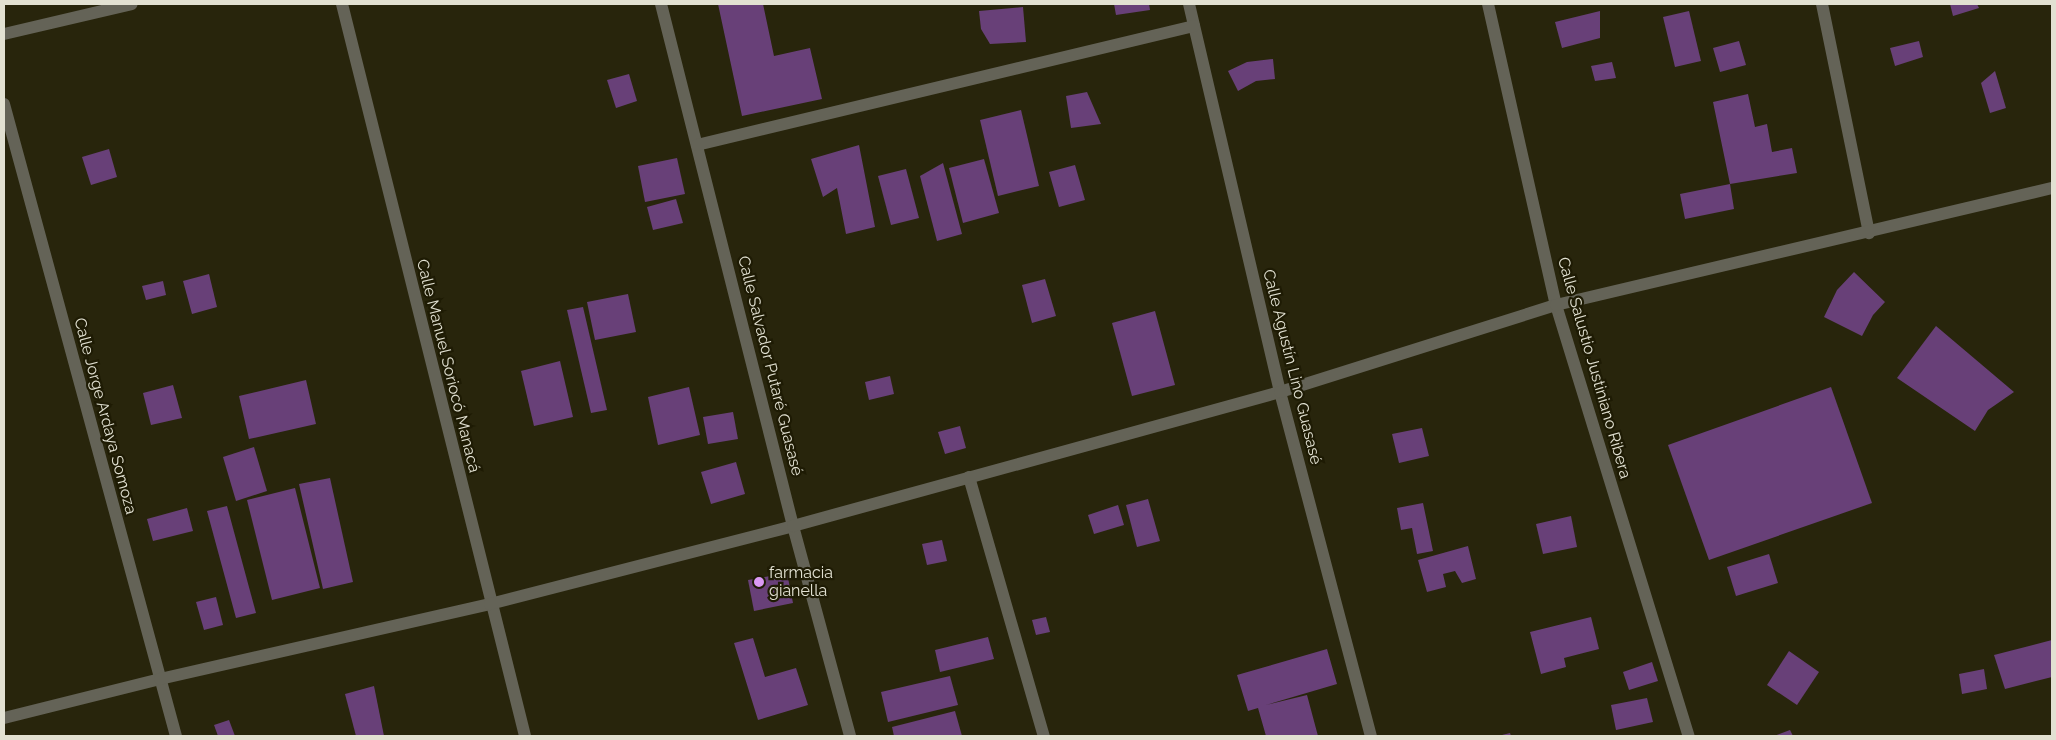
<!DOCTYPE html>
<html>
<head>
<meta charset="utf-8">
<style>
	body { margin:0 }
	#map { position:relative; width:2056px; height:740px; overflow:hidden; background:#28250c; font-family:Raleway,sans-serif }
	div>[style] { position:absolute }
	.building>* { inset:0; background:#684078 }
	.lane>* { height:12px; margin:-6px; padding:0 6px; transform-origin:6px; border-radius:6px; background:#646357 }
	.street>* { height:12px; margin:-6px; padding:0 6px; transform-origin:6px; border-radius:6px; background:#646357 }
	.dots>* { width:14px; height:14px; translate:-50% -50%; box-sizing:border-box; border:2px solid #1e1b04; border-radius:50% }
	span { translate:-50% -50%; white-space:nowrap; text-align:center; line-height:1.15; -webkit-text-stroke:4.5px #1e1b04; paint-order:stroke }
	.street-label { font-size:16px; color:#e2e1d2 }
	.poi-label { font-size:16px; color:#e2e1d2 }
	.left { translate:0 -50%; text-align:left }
	.frame { position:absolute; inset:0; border:5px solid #e2e1d2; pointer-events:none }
</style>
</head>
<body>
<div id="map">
	<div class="building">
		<div style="clip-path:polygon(718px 4px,763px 4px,774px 56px,810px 48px,822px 99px,742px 116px)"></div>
		<div style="clip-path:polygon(1114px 4px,1149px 4px,1150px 10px,1116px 15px)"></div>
		<div style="clip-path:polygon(1950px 4px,1977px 4px,1979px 8px,1953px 16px)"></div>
		<div style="clip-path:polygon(1023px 7px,1026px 42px,990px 44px,981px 29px,979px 11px)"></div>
		<div style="clip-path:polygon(1600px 11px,1600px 38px,1562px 48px,1555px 22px)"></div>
		<div style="clip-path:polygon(1689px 11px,1701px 61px,1675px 67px,1663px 17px)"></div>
		<div style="clip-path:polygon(1739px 41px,1746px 65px,1720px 72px,1713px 48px)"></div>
		<div style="clip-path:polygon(1919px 41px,1923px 57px,1895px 66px,1890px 48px)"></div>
		<div style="clip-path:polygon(1273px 59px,1275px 79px,1256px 81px,1238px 91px,1228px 71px,1247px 62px)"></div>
		<div style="clip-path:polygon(1612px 62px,1616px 78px,1595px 81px,1591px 66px)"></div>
		<div style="clip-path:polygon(1995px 71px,2006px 108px,1990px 113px,1981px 83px)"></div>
		<div style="clip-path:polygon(629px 74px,637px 101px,616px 108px,607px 80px)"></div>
		<div style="clip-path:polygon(1087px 92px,1101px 124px,1071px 128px,1066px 96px)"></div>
		<div style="clip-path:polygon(1748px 94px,1755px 127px,1767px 124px,1772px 152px,1792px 148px,1797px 173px,1730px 184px,1713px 102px)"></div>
		<div style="clip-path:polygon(1021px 110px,1039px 186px,998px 196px,980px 120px)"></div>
		<div style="clip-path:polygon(859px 145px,875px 227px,846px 234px,837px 188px,823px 197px,811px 159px)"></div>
		<div style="clip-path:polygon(109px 149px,117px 177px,91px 185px,82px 157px)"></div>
		<div style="clip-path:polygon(677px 158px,685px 194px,645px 202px,638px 166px)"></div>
		<div style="clip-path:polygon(984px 159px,999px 213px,963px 223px,949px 168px)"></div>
		<div style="clip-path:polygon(943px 163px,962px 234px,937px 241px,920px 176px)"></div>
		<div style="clip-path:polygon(1075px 165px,1085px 200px,1059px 207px,1049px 172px)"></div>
		<div style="clip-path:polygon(906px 169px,919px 218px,891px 225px,878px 176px)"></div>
		<div style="clip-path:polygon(1730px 184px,1734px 209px,1685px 219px,1680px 194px)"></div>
		<div style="clip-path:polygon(676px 199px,683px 223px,653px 230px,647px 207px)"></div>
		<div style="clip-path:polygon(1854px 272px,1885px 302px,1873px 315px,1862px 336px,1824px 317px,1837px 290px)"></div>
		<div style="clip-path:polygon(209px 274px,217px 307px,192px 314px,183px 281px)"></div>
		<div style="clip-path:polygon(1045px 279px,1056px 316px,1032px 323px,1022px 285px)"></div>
		<div style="clip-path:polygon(163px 281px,166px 295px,146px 300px,142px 286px)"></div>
		<div style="clip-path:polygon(628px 294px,636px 332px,595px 340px,587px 302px)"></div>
		<div style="clip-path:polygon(583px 307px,607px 410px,591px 413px,567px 310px)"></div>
		<div style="clip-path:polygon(1155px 311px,1175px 385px,1132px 396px,1112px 323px)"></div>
		<div style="clip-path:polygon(1936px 326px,2014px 392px,1988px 410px,1975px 431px,1897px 378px)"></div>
		<div style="clip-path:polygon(560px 361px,573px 417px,534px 426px,521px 371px)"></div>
		<div style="clip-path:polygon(890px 376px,894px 394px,869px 400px,865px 382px)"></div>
		<div style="clip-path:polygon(306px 380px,316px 424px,249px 439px,239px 396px)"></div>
		<div style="clip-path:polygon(173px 385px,182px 418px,151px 425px,143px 393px)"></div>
		<div style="clip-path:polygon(689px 387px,700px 435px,658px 445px,648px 397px)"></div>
		<div style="clip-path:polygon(1831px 387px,1872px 503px,1709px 560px,1668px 445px)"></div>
		<div style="clip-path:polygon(733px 412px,738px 439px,708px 444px,703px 417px)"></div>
		<div style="clip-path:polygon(960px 426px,966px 448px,945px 454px,938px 432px)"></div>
		<div style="clip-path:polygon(1422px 428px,1429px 456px,1399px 463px,1392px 434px)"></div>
		<div style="clip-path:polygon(254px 447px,267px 491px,236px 501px,223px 457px)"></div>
		<div style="clip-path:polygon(736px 462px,745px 494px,711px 504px,701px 472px)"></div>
		<div style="clip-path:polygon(330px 478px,353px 582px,323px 589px,299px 484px)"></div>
		<div style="clip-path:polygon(295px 488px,320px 588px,272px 600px,247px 500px)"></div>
		<div style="clip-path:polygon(1148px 499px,1160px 541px,1137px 547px,1126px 505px)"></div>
		<div style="clip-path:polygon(1423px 503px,1433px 551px,1417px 554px,1412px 528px,1401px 530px,1397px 508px)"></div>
		<div style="clip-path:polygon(1118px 505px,1124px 525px,1094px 534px,1088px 515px)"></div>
		<div style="clip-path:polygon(227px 506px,256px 613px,236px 618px,207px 511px)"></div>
		<div style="clip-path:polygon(187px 508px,193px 531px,153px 541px,147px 519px)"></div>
		<div style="clip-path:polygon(1571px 516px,1577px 547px,1543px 554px,1536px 524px)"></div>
		<div style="clip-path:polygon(942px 540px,947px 561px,927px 565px,922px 544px)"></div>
		<div style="clip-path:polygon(1468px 546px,1476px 579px,1462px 583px,1455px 571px,1443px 574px,1446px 587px,1427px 592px,1418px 560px)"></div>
		<div style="clip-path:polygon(1769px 554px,1778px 583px,1736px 596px,1727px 567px)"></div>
		<div style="clip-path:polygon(787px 573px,793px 603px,754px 611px,748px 580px)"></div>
		<div style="clip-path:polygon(216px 597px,223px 625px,204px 630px,196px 602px)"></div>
		<div style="clip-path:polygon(1046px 617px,1050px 632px,1036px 635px,1032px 620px)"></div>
		<div style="clip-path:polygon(1591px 617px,1599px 649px,1564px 658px,1566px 667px,1541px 674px,1530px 632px)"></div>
		<div style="clip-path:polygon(988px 637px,994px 659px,940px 672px,935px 650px)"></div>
		<div style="clip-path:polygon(753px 638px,765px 677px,796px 668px,808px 705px,758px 720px,734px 643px)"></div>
		<div style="clip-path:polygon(2052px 640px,2052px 677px,2005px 689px,1994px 655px)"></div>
		<div style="clip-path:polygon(1327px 649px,1337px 684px,1266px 705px,1307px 695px,1318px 736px,1266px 736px,1258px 708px,1248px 711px,1237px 675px)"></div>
		<div style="clip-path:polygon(1789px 651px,1819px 672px,1797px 705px,1767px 685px)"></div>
		<div style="clip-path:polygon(1652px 662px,1658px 681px,1629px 690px,1623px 672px)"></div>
		<div style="clip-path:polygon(1984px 669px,1987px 689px,1962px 694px,1959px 674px)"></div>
		<div style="clip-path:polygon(950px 676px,958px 705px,888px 722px,881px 692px)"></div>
		<div style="clip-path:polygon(374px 686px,384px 736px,356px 736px,345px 694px)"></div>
		<div style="clip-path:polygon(1647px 698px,1653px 722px,1616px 730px,1611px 705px)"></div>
		<div style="clip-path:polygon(955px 711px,962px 736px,894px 736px,892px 727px)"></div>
		<div style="clip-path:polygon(229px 720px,235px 736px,218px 736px,214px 725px)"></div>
		<div style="clip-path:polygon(1790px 730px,1793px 736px,1774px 736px)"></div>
		<div style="clip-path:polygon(1510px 733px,1511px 736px,1498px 736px)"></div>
	</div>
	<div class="lane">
		<div style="left:969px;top:477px;width:270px;rotate:73.9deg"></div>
	</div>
	<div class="street">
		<div style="left:342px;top:4px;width:755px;rotate:75.96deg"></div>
		<div style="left:661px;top:4px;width:538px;rotate:75.81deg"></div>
		<div style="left:793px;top:526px;width:218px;rotate:74.8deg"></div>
		<div style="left:1189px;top:4px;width:399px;rotate:76.8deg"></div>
		<div style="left:1280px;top:392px;width:356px;rotate:75.2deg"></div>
		<div style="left:1488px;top:4px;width:309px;rotate:77.3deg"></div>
		<div style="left:1556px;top:305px;width:451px;rotate:72.9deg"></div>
		<div style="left:1822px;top:4px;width:234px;rotate:78.4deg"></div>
		<div style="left:4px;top:34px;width:131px;rotate:-13.2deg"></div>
		<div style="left:4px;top:104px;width:655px;rotate:74.78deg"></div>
		<div style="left:697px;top:145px;width:511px;rotate:-13.47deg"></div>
		<div style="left:4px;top:718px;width:161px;rotate:-14deg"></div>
		<div style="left:160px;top:679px;width:338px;rotate:-12.8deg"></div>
		<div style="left:490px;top:604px;width:313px;rotate:-14.4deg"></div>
		<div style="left:793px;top:526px;width:505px;rotate:-15.38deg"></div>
		<div style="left:1280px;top:392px;width:289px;rotate:-17.5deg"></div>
		<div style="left:1556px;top:305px;width:510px;rotate:-13.27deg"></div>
	</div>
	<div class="dots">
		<div style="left:759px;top:582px;background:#db99f5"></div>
	</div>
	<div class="street-label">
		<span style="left:448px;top:366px;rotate:76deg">Calle Manuel Soriocó Manacá</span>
		<span style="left:770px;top:366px;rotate:76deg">Calle Salvador Putaré Guasasé</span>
		<span style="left:1292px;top:367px;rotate:76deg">Calle Agustín Lino Guasasé</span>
		<span style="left:1594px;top:368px;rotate:74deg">Calle Salustio Justiniano Ribera</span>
		<span style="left:105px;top:416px;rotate:75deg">Calle Jorge Ardaya Somoza</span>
	</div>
	<div class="poi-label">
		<span class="left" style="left:769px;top:582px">farmacia<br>gianella</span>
	</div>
	<div class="frame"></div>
</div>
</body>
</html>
